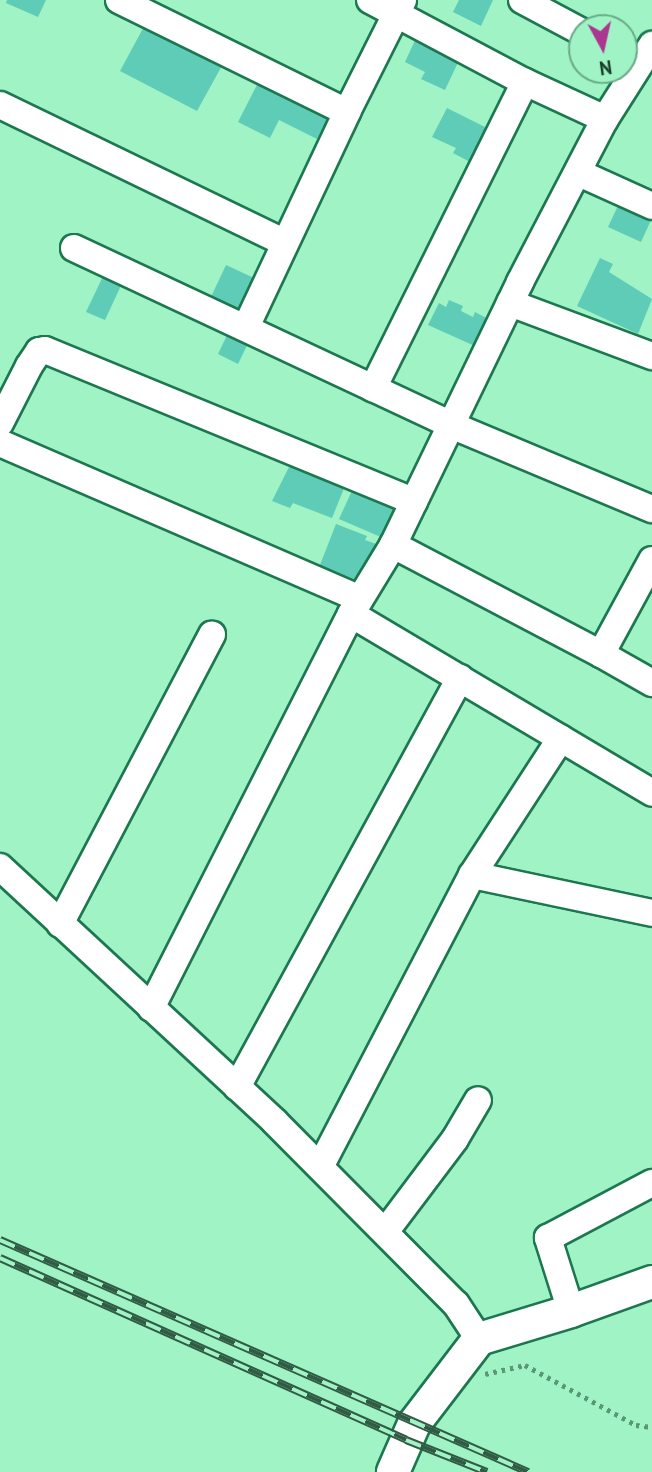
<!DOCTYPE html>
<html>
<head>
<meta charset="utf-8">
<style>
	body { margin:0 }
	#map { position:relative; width:652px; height:1472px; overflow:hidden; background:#9ff3c4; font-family:"PT Sans",sans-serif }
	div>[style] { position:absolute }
	.building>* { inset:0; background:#5fccb7 }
	.path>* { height:4.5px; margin-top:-2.25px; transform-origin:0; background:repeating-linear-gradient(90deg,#5b9676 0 3.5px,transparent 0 8.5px) }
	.roads { filter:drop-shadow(2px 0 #1d774f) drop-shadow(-2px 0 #1d774f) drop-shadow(0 2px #1d774f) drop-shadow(0 -2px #1d774f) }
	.minor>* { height:26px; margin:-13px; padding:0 13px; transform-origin:13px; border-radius:13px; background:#fff }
	.tertiary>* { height:32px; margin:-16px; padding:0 16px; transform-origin:16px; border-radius:16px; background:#fff }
	.rail>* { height:8px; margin-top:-4px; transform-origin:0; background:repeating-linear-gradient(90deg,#9ff3c4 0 16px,#305b44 0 32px); box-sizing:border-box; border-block:2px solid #305b44 }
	span { translate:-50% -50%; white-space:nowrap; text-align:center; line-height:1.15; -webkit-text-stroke:7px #9ff3c4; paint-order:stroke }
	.north { position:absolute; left:568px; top:14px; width:70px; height:70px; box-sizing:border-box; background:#9ff3c4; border:2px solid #6bab88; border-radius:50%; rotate:172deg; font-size:19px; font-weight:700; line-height:28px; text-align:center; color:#1d402e }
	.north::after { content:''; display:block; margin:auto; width:24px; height:32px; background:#ac3790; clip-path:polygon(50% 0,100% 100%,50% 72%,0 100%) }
</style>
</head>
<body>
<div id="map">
	<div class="building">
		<div style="clip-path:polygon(7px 0,46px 0,38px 17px,6px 3px)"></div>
		<div style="clip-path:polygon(459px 0,493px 0,481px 26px,453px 12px)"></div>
		<div style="clip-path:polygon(147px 21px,171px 34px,168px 39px,200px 56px,203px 51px,224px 62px,197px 111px,120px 71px)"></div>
		<div style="clip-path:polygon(417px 36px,461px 56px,445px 90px,421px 79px,425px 72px,405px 62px)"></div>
		<div style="clip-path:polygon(259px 81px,333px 108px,317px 139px,279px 120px,270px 138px,238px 122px)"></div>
		<div style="clip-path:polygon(447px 108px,489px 129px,470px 162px,453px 153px,456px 148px,432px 137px)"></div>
		<div style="clip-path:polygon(624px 193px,652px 218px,641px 242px,608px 227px)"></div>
		<div style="clip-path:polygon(600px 258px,613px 264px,609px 272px,652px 299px,638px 334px,577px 306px)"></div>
		<div style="clip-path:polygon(226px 265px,254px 278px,239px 312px,210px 299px)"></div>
		<div style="clip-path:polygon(106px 270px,124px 279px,105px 320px,86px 312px)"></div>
		<div style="clip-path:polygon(449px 300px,463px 306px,461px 311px,473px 317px,475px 312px,490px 320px,477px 347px,428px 325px,439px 303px,446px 307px)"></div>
		<div style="clip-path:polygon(231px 327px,251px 337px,238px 364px,218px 354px)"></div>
		<div style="clip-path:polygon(293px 459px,347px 481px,332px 518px,293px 503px,290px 508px,272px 501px)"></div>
		<div style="clip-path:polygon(355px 484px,405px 506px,390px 541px,339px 519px)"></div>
		<div style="clip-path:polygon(336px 524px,367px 536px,365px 540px,379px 545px,359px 581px,320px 565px)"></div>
	</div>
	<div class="path">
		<div style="left:485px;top:1374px;width:41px;rotate:-12.7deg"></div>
		<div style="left:525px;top:1365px;width:126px;rotate:28.4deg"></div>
		<div style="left:636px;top:1425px;width:16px;rotate:7deg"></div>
	</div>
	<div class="roads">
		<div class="minor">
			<div style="left:119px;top:0;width:254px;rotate:26.2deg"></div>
			<div style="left:347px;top:112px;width:125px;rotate:-63.4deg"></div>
			<div style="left:370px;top:0;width:175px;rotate:27.9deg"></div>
			<div style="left:525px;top:82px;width:342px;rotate:116.4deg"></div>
			<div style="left:522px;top:0;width:68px;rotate:28.1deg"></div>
			<div style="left:525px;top:82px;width:88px;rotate:24.8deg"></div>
			<div style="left:0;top:105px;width:315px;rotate:25.8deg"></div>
			<div style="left:579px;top:173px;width:80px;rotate:24.3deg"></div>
			<div style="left:74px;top:248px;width:416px;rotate:25.1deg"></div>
			<div style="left:451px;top:425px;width:218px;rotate:22.7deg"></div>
			<div style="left:510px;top:303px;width:152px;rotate:20.5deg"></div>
			<div style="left:246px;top:327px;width:238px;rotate:-64.8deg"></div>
			<div style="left:0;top:423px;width:64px;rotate:-63deg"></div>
			<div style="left:29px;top:366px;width:18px;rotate:-56deg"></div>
			<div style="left:39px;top:351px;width:6px;rotate:-9deg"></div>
			<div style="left:45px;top:350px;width:399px;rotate:22.3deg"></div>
			<div style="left:0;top:443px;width:392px;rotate:23.4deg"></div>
			<div style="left:393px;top:545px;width:292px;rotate:-64.2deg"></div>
			<div style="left:520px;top:282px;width:184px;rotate:-62.5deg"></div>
			<div style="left:605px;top:119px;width:88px;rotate:-57.6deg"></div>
			<div style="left:652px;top:560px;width:107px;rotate:118.5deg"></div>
			<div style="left:601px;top:654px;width:59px;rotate:29.6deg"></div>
			<div style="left:601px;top:654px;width:235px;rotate:-152.3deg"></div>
			<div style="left:393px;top:545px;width:81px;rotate:121.3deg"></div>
			<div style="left:351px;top:614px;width:350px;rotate:30.7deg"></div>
			<div style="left:0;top:867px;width:374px;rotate:42.8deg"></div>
			<div style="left:274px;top:1121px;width:258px;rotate:45.2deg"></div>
			<div style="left:456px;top:1304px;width:42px;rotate:56.7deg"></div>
			<div style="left:472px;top:875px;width:163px;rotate:-57deg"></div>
			<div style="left:60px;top:924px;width:327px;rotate:-62.3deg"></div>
			<div style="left:151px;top:1008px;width:442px;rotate:-63.1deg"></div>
			<div style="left:237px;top:1087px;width:466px;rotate:-61.4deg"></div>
			<div style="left:320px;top:1167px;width:329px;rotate:-62.5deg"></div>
			<div style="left:472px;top:875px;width:184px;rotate:11.9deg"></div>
			<div style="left:385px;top:1232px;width:116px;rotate:-53deg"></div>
			<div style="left:455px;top:1139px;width:45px;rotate:-59.5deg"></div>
			<div style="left:571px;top:1311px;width:77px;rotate:-107.5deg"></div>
			<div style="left:548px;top:1238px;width:118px;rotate:-27.9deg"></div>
		</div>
		<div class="tertiary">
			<div style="left:393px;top:1472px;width:52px;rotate:-66.4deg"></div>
			<div style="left:414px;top:1424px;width:107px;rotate:-52.6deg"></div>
			<div style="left:479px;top:1339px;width:96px;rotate:-16.9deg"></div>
			<div style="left:571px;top:1311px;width:86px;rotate:-19.7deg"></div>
		</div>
	</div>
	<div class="rail">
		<div style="left:0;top:1240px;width:577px;rotate:23.72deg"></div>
		<div style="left:0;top:1258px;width:445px;rotate:24.1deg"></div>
		<div style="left:406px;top:1440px;width:87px;rotate:21.6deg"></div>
	</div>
	<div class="north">N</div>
</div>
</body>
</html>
